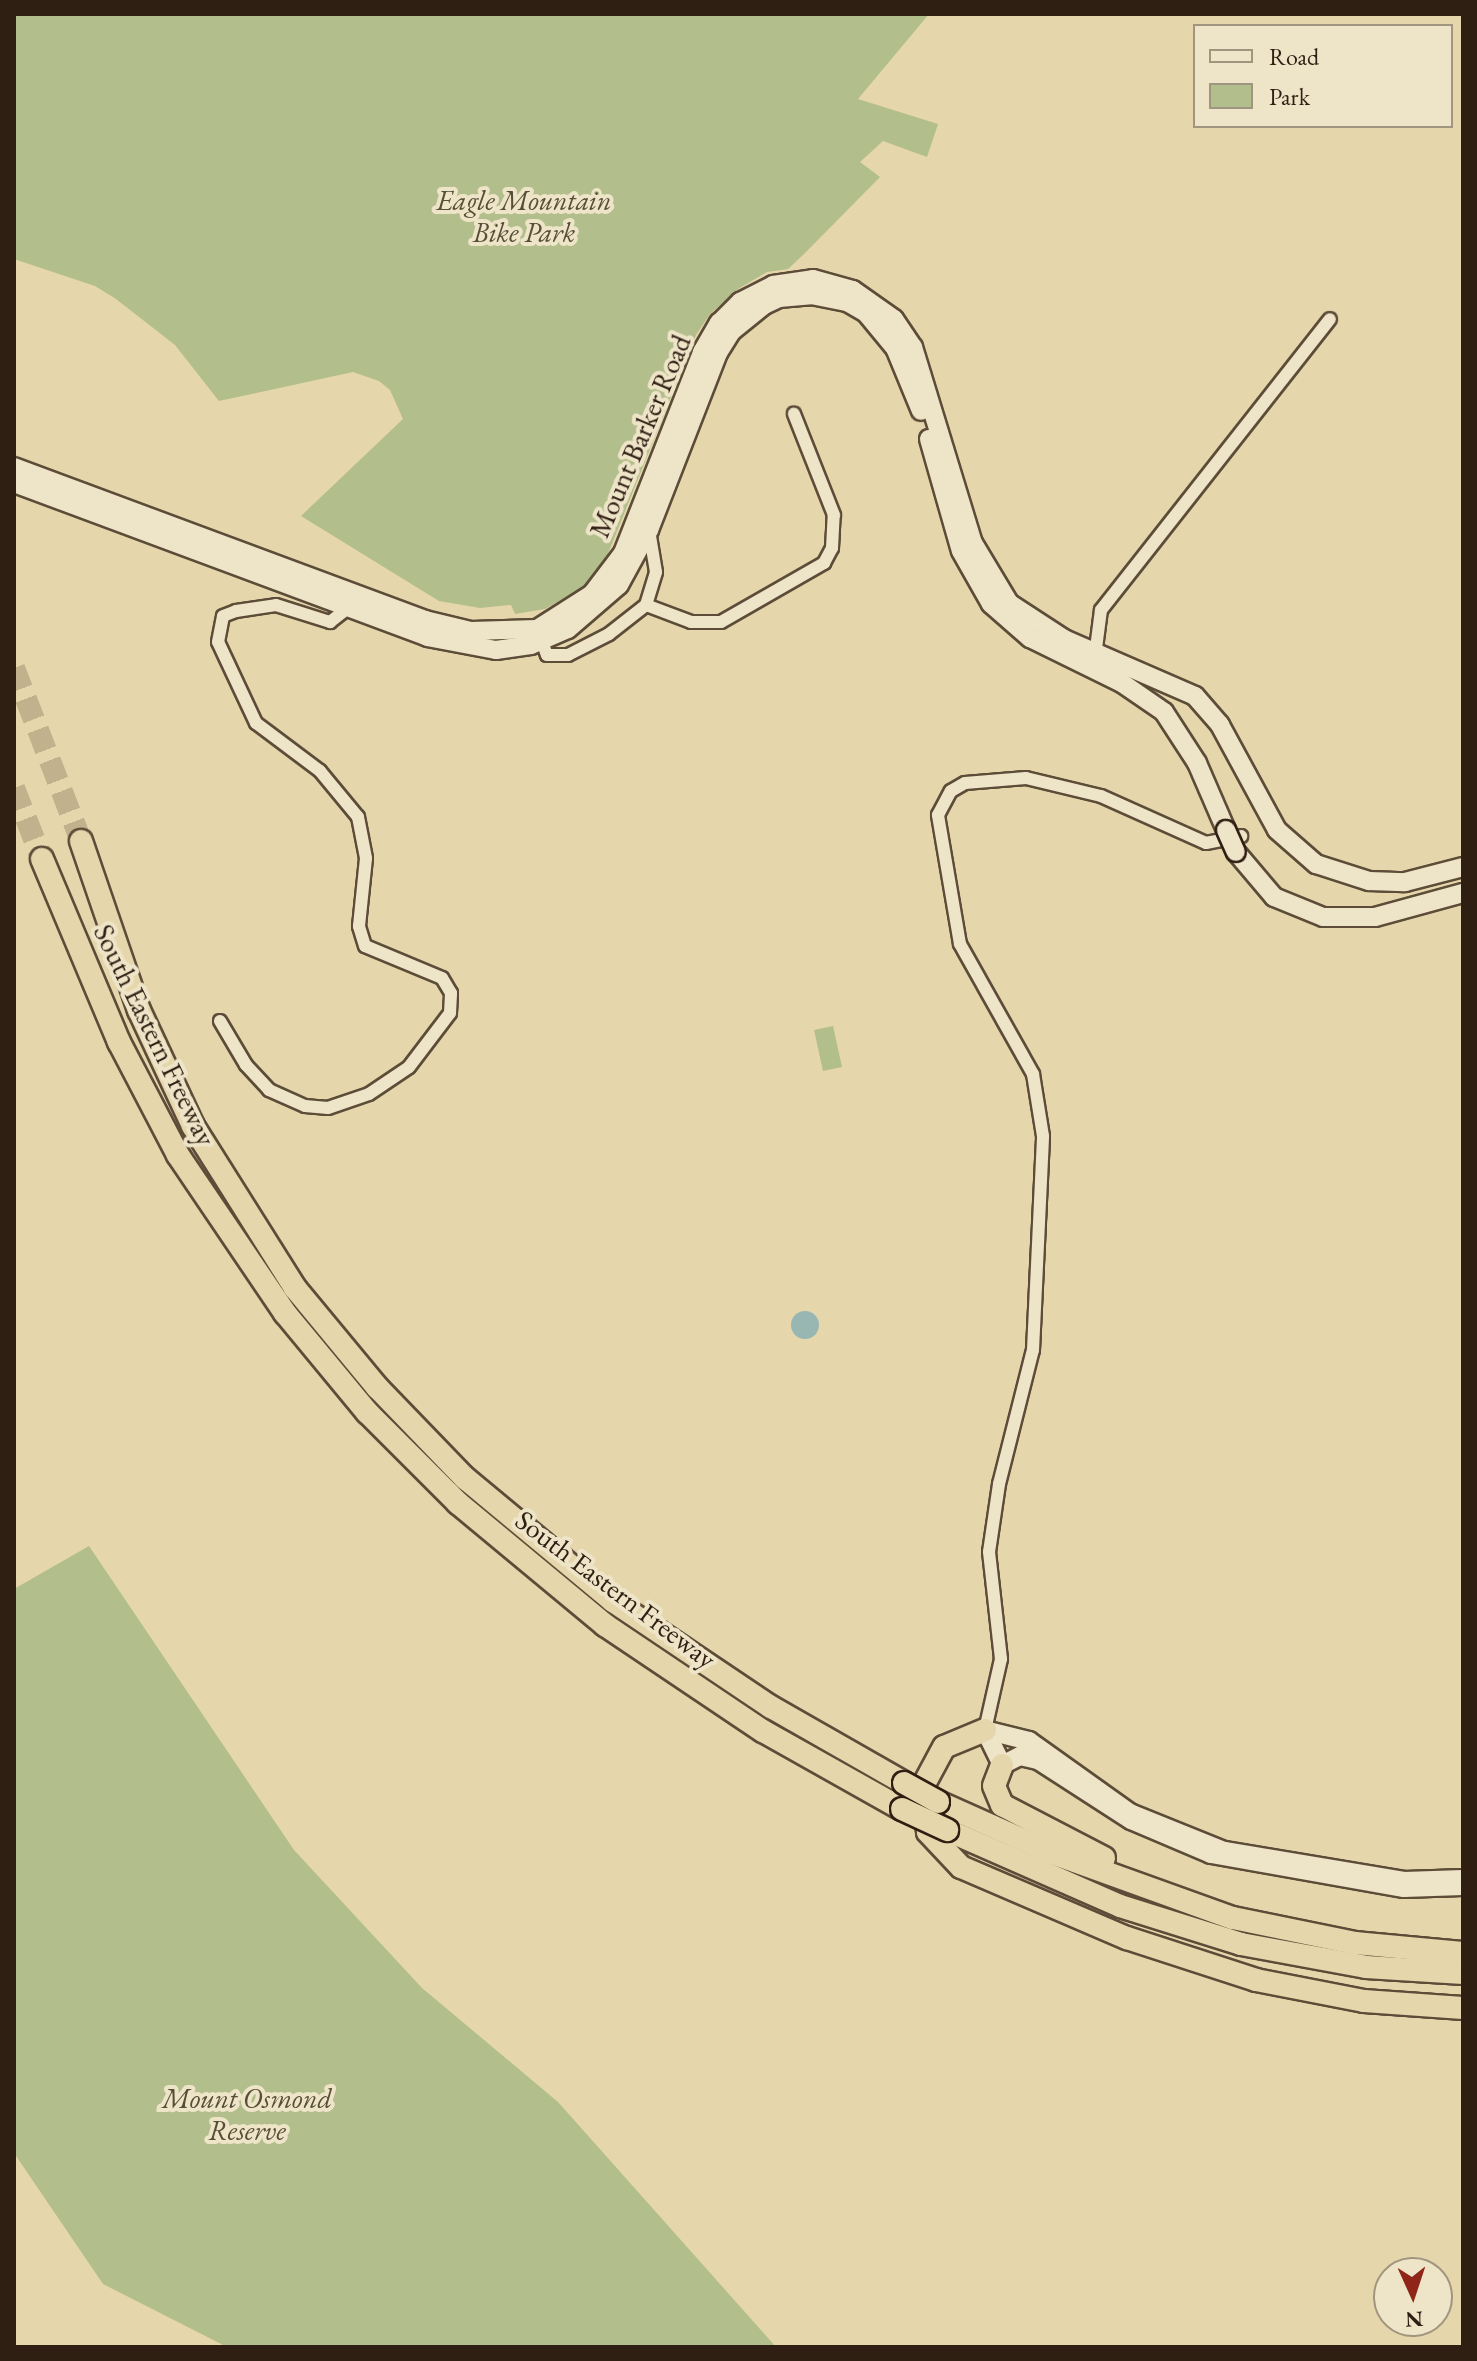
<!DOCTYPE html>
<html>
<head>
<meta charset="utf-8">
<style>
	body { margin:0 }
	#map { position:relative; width:1477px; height:2361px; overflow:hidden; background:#e5d6ab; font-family:"EB Garamond",serif }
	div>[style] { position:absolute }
	.green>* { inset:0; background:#b2be8b }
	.water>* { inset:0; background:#98b7b2 }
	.round { border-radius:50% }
	.highway-tunnel>* { height:22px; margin-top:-11px; transform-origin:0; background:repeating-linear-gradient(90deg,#c1b18c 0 22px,transparent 0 33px) }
	.roads { filter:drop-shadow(2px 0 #5c4c38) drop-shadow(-2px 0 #5c4c38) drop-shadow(0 2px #5c4c38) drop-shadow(0 -2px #5c4c38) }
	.street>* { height:12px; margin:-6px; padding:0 6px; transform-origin:6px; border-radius:6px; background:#eee4c8 }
	.secondary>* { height:18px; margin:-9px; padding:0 9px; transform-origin:9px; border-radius:9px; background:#eee4c8 }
	.highway>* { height:22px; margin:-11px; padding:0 11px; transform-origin:11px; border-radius:11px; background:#e5d6ab }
	.bridges { filter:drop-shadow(2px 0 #2f1e12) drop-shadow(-2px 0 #2f1e12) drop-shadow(0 2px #2f1e12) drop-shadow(0 -2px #2f1e12) }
	.secondary-bridge>* { height:18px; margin:-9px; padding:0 9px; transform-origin:9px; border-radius:9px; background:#eee4c8 }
	.highway-bridge>* { height:22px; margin:-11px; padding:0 11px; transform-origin:11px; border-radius:11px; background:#e5d6ab }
	span { translate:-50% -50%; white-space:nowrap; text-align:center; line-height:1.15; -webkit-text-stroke:8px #eee4c8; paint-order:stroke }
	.park-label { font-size:28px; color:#564e36; font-style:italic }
	.street-label { font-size:28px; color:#2f1e12 }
	.frame { position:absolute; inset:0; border:16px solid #2f1e12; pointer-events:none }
	.legend { position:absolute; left:1193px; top:24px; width:260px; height:104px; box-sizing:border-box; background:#eee4c8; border:2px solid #a2957f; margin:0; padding:10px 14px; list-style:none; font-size:24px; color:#2f1e12 }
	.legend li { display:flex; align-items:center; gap:16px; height:40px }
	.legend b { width:40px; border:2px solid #a2957f }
	.north { position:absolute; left:1373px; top:2257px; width:80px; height:80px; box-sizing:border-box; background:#eee4c8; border:2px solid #a2957f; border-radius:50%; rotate:177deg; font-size:22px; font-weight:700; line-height:32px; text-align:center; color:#2f1e12 }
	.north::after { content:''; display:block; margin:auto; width:28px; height:36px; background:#8f2418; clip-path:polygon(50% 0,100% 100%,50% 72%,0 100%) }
</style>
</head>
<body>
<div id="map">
	<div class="green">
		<div style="clip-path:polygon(14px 14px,929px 14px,858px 99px,938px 124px,927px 157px,883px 141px,860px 162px,880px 177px,805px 253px,788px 269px,767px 272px,738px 289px,710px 314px,696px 335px,603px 566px,585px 586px,545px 609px,515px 614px,511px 605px,480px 608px,439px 601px,301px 516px,403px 419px,390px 390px,379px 381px,353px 372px,219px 401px,175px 345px,116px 299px,95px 286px,14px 259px)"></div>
		<div style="clip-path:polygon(833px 1026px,842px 1067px,823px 1071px,814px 1030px)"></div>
		<div style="clip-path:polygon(89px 1546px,294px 1850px,422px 1988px,558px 2102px,776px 2347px,227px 2347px,103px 2284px,14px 2153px,14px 1589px)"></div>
	</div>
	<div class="water">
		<div class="round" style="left:791px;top:1311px;width:28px;height:28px"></div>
	</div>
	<div class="highway-tunnel">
		<div style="left:14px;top:668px;width:186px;rotate:68.8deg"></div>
		<div style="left:14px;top:788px;width:76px;rotate:68.5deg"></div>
	</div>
	<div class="roads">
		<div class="street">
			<div style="left:646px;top:605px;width:48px;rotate:20.7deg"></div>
			<div style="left:691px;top:622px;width:30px"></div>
			<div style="left:721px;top:622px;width:119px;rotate:-29.8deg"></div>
			<div style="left:824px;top:563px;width:17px;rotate:-62deg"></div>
			<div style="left:832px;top:548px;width:33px;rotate:-87deg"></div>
			<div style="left:834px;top:515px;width:109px;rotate:-111.6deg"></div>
			<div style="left:540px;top:636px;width:20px;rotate:70deg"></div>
			<div style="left:547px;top:655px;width:21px"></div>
			<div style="left:568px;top:655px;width:46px;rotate:-27.1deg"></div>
			<div style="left:609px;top:634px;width:47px;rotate:-38.1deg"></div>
			<div style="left:646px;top:605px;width:34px;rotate:-73deg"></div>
			<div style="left:656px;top:572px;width:43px;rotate:-99.5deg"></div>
			<div style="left:1095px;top:656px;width:46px;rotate:-82.6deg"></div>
			<div style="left:1101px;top:610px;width:370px;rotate:-51.8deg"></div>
			<div style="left:220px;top:1021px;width:51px;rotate:59.4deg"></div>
			<div style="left:246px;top:1065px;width:34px;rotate:47deg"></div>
			<div style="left:269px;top:1090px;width:39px;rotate:24deg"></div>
			<div style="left:305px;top:1106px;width:23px;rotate:5deg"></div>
			<div style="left:328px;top:1108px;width:43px;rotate:-18.9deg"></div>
			<div style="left:369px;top:1094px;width:48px;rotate:-34deg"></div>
			<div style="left:409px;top:1067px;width:68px;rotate:-52.8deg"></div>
			<div style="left:450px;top:1013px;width:20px;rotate:-87deg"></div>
			<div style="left:451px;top:993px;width:17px;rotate:-121deg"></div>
			<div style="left:442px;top:978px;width:83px;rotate:-157.4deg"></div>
			<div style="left:365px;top:946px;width:21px;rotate:-107deg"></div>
			<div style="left:359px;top:926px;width:68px;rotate:-84.1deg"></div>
			<div style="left:366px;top:858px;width:42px;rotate:-101deg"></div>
			<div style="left:358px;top:817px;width:60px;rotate:-129.6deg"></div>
			<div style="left:320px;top:771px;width:80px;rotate:-143.1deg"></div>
			<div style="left:256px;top:723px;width:89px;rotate:-115.1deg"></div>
			<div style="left:218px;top:642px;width:26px;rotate:-79deg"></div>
			<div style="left:223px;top:616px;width:14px;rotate:-21deg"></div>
			<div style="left:236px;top:611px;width:40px;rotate:-8.5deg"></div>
			<div style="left:276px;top:605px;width:57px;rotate:17.5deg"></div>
			<div style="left:330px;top:622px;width:28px;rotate:-38deg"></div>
			<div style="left:985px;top:1730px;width:73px;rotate:-77.3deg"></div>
			<div style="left:1001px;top:1659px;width:108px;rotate:-96.4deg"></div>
			<div style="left:989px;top:1552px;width:69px;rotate:-81.6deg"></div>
			<div style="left:999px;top:1484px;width:138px;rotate:-75.8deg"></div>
			<div style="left:1033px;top:1350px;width:214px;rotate:-87.3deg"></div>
			<div style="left:1043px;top:1136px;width:63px;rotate:-99.2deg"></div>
			<div style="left:1033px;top:1074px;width:149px;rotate:-119.3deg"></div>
			<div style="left:960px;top:944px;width:131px;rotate:-99.7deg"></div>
			<div style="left:938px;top:815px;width:27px;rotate:-62deg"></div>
			<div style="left:951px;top:791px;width:16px;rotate:-30deg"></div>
			<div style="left:965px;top:783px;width:61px;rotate:-4.7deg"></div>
			<div style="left:1026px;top:778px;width:77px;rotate:13.5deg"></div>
			<div style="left:1101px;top:796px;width:115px;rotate:24.1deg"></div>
			<div style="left:1206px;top:843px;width:36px;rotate:-11deg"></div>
		</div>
		<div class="secondary">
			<div style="left:929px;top:439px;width:116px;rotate:74.1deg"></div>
			<div style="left:961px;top:551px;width:61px;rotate:60.5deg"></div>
			<div style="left:991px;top:604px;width:52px;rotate:41.1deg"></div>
			<div style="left:1030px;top:638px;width:102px;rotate:26.1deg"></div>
			<div style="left:1122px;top:683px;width:51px;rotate:34.6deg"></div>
			<div style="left:1164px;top:712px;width:61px;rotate:57.1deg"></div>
			<div style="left:1197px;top:763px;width:73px;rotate:66.6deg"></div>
			<div style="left:14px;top:467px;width:439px;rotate:20.4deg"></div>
			<div style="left:425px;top:620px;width:47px;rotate:13.4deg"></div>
			<div style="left:471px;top:631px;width:66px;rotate:-1.7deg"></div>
			<div style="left:537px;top:629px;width:65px;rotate:-32.5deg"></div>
			<div style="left:592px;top:594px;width:51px;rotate:-52.9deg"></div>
			<div style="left:623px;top:553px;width:216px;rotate:-68.5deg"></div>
			<div style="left:702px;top:352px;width:34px;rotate:-60deg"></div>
			<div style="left:719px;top:323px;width:30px;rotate:-45deg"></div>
			<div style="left:740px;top:302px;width:37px;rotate:-27deg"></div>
			<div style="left:773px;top:285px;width:40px;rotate:-8.5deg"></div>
			<div style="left:813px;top:279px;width:41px;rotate:15.4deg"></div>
			<div style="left:853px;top:290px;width:50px;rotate:35.3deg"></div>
			<div style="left:894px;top:319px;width:34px;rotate:56deg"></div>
			<div style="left:913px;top:347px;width:205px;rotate:73deg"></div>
			<div style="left:973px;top:543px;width:70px;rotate:59deg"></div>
			<div style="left:1009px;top:603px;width:66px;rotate:33.2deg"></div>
			<div style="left:1064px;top:639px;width:143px;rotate:23.5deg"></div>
			<div style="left:1195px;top:696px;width:38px;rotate:49deg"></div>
			<div style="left:1220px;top:725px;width:119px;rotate:61.5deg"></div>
			<div style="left:1277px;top:830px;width:52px;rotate:41.1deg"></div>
			<div style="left:1316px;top:864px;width:56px;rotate:17.8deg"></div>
			<div style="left:1369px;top:881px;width:36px;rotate:2deg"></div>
			<div style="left:1405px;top:882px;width:60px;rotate:-14.5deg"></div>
			<div style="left:14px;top:483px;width:441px;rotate:20.4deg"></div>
			<div style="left:427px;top:637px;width:70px;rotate:10.7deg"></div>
			<div style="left:496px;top:650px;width:35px;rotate:-8deg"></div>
			<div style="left:531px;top:645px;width:40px;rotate:-23.4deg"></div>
			<div style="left:568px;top:629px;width:67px;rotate:-40.8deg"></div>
			<div style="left:619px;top:585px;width:63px;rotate:-61.4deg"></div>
			<div style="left:649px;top:530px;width:190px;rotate:-68.7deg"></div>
			<div style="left:718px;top:353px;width:26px;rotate:-58deg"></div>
			<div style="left:732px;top:331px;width:41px;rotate:-39.1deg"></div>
			<div style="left:764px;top:305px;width:17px;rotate:-25deg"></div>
			<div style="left:779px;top:298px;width:32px;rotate:-5deg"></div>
			<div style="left:811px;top:295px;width:37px;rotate:11deg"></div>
			<div style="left:847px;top:302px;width:22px;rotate:30deg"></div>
			<div style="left:866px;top:313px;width:45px;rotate:50.4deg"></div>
			<div style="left:895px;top:348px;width:68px;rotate:67.6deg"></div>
			<div style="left:1236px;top:852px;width:59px;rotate:49.8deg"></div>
			<div style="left:1274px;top:897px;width:53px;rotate:22.2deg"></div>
			<div style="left:1323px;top:917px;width:52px"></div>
			<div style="left:1375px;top:917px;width:91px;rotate:-15.3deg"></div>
			<div style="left:1463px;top:1879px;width:59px;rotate:178.1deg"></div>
			<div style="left:1404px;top:1881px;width:182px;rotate:-170.5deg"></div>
			<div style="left:1224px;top:1851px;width:101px;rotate:-158deg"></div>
			<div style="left:1130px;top:1813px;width:124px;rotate:-144.5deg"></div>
			<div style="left:1029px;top:1741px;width:45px;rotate:-166deg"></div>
			<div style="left:985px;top:1730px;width:39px;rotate:64deg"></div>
			<div style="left:1002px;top:1765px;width:20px;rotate:-27deg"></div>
			<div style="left:1020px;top:1756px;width:18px;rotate:13deg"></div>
			<div style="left:1038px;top:1760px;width:111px;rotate:32.8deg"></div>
			<div style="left:1131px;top:1820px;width:87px;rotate:23deg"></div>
			<div style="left:1211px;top:1854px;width:196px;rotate:10deg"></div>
			<div style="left:1404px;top:1888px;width:59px;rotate:-1.9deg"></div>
		</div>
		<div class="highway">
			<div style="left:81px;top:841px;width:179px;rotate:71.1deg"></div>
			<div style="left:139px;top:1010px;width:128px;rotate:65deg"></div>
			<div style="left:193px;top:1126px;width:191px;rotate:57.8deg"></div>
			<div style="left:295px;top:1288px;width:129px;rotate:50.4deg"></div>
			<div style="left:377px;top:1387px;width:127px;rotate:46deg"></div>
			<div style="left:465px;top:1478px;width:192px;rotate:39.7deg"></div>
			<div style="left:613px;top:1601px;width:190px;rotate:33.9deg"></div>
			<div style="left:771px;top:1707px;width:153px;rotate:29.7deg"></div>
			<div style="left:42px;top:859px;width:199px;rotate:67.2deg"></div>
			<div style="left:119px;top:1042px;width:127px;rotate:62.4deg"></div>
			<div style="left:178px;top:1155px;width:191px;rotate:55.9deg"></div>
			<div style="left:285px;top:1313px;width:129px;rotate:50.4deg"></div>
			<div style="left:367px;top:1412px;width:129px;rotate:45deg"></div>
			<div style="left:458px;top:1503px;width:191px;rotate:39.7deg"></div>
			<div style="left:605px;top:1625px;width:190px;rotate:33.9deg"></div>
			<div style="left:763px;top:1731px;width:159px;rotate:29.3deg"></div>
			<div style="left:985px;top:1730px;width:44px;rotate:157.5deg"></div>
			<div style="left:944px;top:1747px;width:47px;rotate:118.2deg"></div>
			<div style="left:922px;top:1788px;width:44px;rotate:82.2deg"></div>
			<div style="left:928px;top:1832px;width:48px;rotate:46.7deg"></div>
			<div style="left:961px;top:1867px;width:181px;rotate:23.2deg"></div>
			<div style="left:1127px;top:1938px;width:136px;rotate:18deg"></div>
			<div style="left:1256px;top:1980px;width:110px;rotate:11deg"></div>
			<div style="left:1364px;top:2001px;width:99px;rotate:4deg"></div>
			<div style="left:1002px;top:1765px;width:22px;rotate:111deg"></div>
			<div style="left:994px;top:1786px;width:21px;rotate:67deg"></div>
			<div style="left:1002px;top:1805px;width:115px;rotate:27.5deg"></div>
			<div style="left:938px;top:1802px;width:125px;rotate:24.1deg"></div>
			<div style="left:1052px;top:1853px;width:192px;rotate:19.8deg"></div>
			<div style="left:1233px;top:1918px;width:125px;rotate:11.6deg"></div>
			<div style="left:1355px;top:1943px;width:108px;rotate:5.3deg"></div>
			<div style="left:947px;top:1830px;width:189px;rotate:23.7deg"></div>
			<div style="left:1120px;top:1906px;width:127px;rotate:17.4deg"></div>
			<div style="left:1241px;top:1944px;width:127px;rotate:10.4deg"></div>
			<div style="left:1366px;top:1967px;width:97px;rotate:3.5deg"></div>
		</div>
	</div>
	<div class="bridges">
		<div class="secondary-bridge">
			<div style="left:1226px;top:830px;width:24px;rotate:66deg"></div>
		</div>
		<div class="highway-bridge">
			<div style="left:904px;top:1783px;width:39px;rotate:29deg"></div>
			<div style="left:902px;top:1809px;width:50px;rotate:25deg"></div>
		</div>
	</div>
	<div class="park-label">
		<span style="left:524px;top:216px">Eagle Mountain<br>Bike Park</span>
		<span style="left:247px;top:2114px">Mount Osmond<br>Reserve</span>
	</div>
	<div class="street-label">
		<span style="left:640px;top:436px;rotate:-67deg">Mount Barker Road</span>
		<span style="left:155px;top:1035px;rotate:64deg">South Eastern Freeway</span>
		<span style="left:616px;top:1589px;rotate:37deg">South Eastern Freeway</span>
	</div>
	<div class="frame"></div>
	<ul class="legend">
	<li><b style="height:10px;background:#eee4c8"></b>Road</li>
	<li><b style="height:22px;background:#b2be8b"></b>Park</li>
	</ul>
	<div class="north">N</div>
</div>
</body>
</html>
